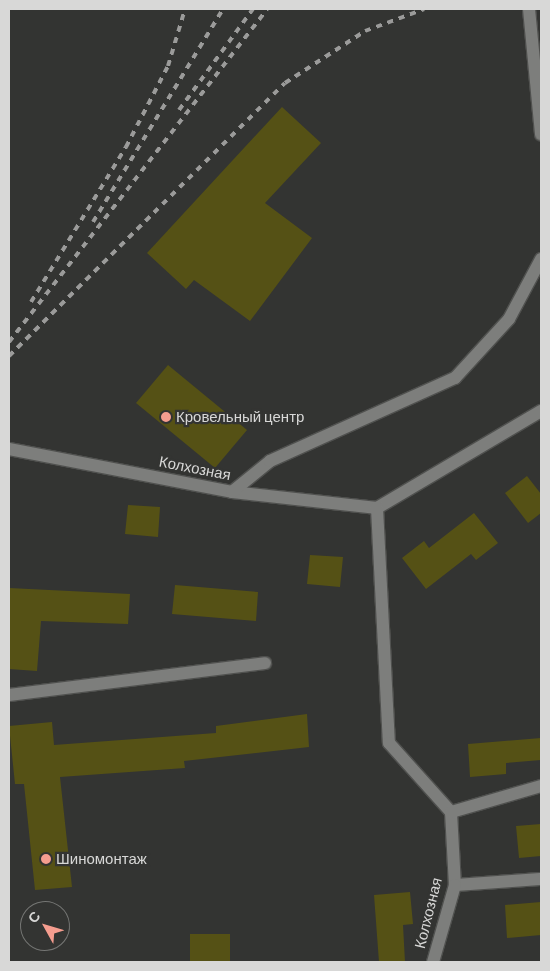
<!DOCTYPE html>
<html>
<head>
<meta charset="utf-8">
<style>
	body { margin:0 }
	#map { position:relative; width:550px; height:971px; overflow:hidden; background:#333432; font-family:Barlow,sans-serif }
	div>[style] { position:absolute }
	.building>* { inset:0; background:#555115 }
	.roads { filter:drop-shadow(1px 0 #50514f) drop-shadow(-1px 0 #50514f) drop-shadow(0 1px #50514f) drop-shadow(0 -1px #50514f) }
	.lane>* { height:12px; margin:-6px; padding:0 6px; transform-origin:6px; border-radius:6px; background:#7d7e7c }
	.street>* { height:12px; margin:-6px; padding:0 6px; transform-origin:6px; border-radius:6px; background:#7d7e7c }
	.rail>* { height:4px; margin-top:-2px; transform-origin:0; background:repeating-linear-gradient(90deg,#9b9b9a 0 6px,transparent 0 12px) }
	.dots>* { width:14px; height:14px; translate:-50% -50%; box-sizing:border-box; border:2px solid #333432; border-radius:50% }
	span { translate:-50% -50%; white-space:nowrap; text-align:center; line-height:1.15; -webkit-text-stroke:4.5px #333432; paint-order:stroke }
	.poi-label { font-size:15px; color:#d8d8d7 }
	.left { translate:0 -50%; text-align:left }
	.street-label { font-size:15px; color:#d8d8d7 }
	.frame { position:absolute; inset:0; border:10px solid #d8d8d7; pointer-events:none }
	.north { position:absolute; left:20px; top:901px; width:50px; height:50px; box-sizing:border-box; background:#333432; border:1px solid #757674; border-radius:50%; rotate:309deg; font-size:14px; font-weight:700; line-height:20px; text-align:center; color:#d8d8d7 }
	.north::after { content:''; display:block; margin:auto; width:18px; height:22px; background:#f59d8f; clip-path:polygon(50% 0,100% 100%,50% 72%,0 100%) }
</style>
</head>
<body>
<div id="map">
	<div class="building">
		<div style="clip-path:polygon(282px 107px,321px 143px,265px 203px,312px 238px,250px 321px,194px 280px,186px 289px,147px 253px)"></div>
		<div style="clip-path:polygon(168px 365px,247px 430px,215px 468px,136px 403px)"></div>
		<div style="clip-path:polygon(527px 476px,541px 494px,541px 513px,528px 523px,505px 493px)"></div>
		<div style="clip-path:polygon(128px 505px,160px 507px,158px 537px,125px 534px)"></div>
		<div style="clip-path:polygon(474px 513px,498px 543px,476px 560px,471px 554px,426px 589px,402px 558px,424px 541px,429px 548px)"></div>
		<div style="clip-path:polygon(310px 555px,343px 557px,340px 587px,307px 584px)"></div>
		<div style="clip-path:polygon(175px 585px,258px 592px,256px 621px,172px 614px)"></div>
		<div style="clip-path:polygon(9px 588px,130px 594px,128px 624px,41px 621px,37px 671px,9px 669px)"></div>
		<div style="clip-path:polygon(307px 714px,309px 747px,184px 761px,185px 768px,60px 777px,72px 887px,35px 890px,24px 784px,15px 784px,9px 726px,52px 722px,54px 745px,216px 733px,216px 726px)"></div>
		<div style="clip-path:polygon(541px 738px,541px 760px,506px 763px,506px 774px,470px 777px,468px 744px)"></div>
		<div style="clip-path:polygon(541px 824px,541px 856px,519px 858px,516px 826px)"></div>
		<div style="clip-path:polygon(410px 892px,413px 924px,403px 925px,405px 962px,379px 962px,374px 895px)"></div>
		<div style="clip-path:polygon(541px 902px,541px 935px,507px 938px,505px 905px)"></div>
		<div style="clip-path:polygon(190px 934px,230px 934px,230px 962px,190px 962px)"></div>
	</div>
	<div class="roads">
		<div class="lane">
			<div style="left:529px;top:9px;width:126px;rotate:84.5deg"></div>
			<div style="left:9px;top:449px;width:227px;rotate:10.9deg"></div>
			<div style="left:232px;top:492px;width:146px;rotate:6.3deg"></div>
			<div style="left:377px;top:508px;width:191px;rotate:-30.6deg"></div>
			<div style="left:232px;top:492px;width:49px;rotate:-39.2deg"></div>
			<div style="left:270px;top:461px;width:203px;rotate:-24.2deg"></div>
			<div style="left:455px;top:378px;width:80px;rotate:-47.5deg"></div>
			<div style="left:509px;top:319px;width:68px;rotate:-61.9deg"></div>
			<div style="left:455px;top:885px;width:86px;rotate:-4deg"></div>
		</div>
		<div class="street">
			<div style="left:377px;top:508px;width:235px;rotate:87.1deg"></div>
			<div style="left:389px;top:743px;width:93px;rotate:48.1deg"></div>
			<div style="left:451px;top:812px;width:73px;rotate:86.9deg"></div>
			<div style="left:455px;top:885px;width:80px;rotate:105.9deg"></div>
			<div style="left:9px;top:695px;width:258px;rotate:-7.1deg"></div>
			<div style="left:451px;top:812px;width:94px;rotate:-16.1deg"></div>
		</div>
	</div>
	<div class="rail">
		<div style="left:179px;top:110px;width:125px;rotate:-53.8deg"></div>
		<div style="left:93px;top:222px;width:250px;rotate:-58.6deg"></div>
		<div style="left:31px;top:302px;width:182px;rotate:-58.5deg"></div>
		<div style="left:126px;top:147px;width:91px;rotate:-62.6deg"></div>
		<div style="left:168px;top:66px;width:59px;rotate:-73.4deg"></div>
		<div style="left:9px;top:342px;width:421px;rotate:-52.2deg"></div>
		<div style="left:9px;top:356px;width:388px;rotate:-44.7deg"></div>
		<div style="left:285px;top:83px;width:95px;rotate:-33deg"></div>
		<div style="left:365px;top:31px;width:63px;rotate:-20.4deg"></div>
	</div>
	<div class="dots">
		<div style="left:166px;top:417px;background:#f59d8f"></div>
		<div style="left:46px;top:859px;background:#f59d8f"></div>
	</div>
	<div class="poi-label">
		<span class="left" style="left:176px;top:417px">Кровельный центр</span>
		<span class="left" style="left:56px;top:859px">Шиномонтаж</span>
	</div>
	<div class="street-label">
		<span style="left:195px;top:468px;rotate:11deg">Колхозная</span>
		<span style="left:428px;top:913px;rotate:-76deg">Колхозная</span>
	</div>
	<div class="frame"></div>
	<div class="north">С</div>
</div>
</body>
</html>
